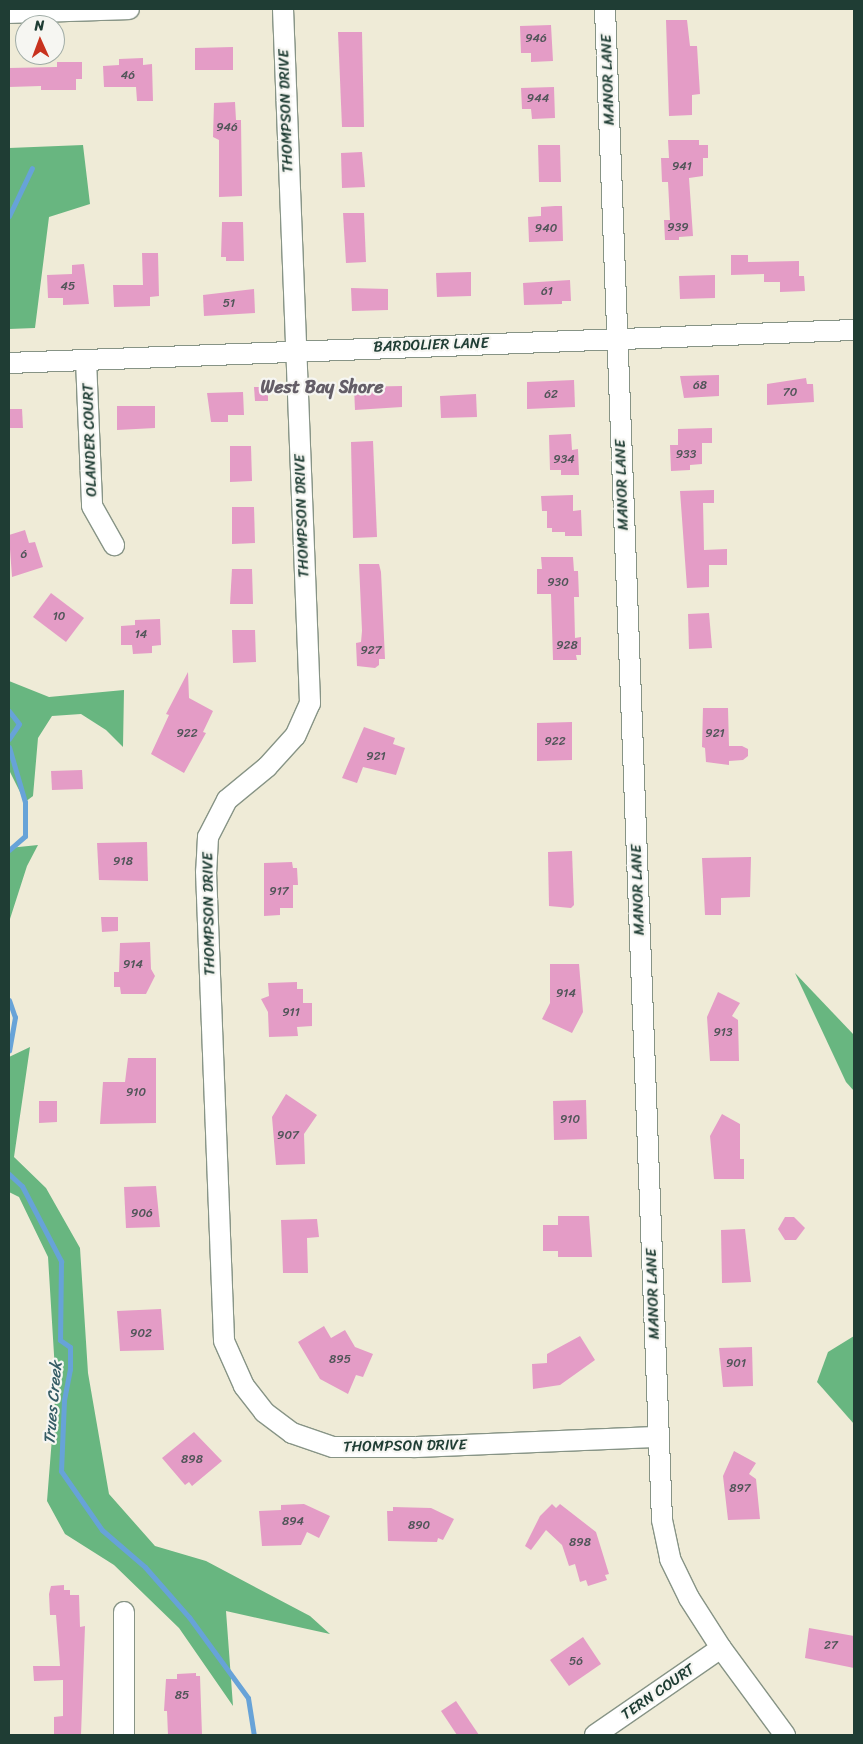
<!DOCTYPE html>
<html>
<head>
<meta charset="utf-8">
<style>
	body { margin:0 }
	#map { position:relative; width:863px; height:1744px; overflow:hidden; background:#efebd7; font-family:Sriracha,sans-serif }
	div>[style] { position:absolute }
	.forest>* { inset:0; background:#68b680 }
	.stream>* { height:5px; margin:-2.5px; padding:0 2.5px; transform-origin:2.5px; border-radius:2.5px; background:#67a3d8 }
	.building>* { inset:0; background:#e49cc6 }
	.roads { filter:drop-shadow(1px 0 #879486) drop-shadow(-1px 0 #879486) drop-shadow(0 1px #879486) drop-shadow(0 -1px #879486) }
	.minor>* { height:20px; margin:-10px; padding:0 10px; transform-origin:10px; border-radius:10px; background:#fff }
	span { translate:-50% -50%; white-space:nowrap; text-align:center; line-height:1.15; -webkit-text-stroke:4.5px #f6f6f2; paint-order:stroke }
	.number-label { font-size:12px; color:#505558 }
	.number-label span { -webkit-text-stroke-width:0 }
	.street-label { font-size:15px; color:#1f3d34 }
	.water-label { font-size:16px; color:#355c65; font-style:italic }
	.quarter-label { font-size:18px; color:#645e67; font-weight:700 }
	.frame { position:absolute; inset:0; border:10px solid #1f3d34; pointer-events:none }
	.north { position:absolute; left:15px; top:15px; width:50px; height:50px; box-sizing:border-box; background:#f6f6f2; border:1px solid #a0aca6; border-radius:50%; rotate:358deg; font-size:14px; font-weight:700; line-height:20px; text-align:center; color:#1f3d34 }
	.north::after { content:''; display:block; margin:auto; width:18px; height:22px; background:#c8321e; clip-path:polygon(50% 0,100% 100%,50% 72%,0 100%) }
</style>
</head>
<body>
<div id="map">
	<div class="forest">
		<div style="clip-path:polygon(83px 145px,90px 204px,49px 217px,35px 328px,9px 329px,9px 148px)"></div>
		<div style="clip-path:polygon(9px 681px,49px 697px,124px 690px,123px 747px,106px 730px,81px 714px,52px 716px,38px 738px,33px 796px,25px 802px,9px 770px)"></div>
		<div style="clip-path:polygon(38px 845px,27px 866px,9px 922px,9px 848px)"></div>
		<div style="clip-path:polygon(795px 973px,854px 1035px,854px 1091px,846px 1082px)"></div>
		<div style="clip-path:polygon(30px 1047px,14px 1157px,46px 1188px,80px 1248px,88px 1373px,109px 1494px,155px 1546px,206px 1561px,310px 1616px,330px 1634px,226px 1611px,233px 1706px,179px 1628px,114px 1565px,65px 1534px,47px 1501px,56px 1387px,48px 1257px,19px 1197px,9px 1192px,9px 1057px)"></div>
		<div style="clip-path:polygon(854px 1336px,854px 1424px,817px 1382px,828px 1352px)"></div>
	</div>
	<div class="stream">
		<div style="left:9px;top:216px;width:53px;rotate:-64.4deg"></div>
		<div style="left:9px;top:711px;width:16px;rotate:52deg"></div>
		<div style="left:19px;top:724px;width:18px;rotate:124deg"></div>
		<div style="left:9px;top:747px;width:57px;rotate:73.8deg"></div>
		<div style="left:25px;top:802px;width:34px;rotate:90deg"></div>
		<div style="left:25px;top:836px;width:21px;rotate:139deg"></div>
		<div style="left:9px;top:1000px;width:18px;rotate:71deg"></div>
		<div style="left:15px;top:1017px;width:34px;rotate:100deg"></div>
		<div style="left:9px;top:1174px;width:18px;rotate:43deg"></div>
		<div style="left:22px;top:1186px;width:85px;rotate:62.5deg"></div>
		<div style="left:61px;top:1261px;width:79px;rotate:90.7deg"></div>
		<div style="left:60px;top:1340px;width:12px;rotate:35deg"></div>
		<div style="left:70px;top:1347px;width:22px;rotate:90deg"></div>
		<div style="left:70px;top:1369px;width:32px;rotate:101deg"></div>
		<div style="left:64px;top:1400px;width:71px;rotate:92.4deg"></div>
		<div style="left:61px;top:1471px;width:72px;rotate:55.2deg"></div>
		<div style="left:102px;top:1530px;width:57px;rotate:40.7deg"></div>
		<div style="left:145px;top:1567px;width:67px;rotate:48.7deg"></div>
		<div style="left:189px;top:1617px;width:100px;rotate:53.9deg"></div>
		<div style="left:248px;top:1698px;width:37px;rotate:81deg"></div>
	</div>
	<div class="building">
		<div style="clip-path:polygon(666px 20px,687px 20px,690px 46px,697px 46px,700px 94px,692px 95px,692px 115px,669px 116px)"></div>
		<div style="clip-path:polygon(551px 25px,553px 61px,531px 62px,531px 53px,521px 53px,520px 26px)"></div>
		<div style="clip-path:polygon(338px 32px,362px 32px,364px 127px,342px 127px)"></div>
		<div style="clip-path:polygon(233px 47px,233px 70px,195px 70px,195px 48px)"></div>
		<div style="clip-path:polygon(143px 58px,143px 65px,152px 64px,153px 101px,137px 101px,136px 87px,104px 87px,103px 66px,119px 65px,119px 59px)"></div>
		<div style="clip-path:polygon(57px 62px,82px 62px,82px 79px,76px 79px,76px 90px,41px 90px,41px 86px,9px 87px,9px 68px,57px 67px)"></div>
		<div style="clip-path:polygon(554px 87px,555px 118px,532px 119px,531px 109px,522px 109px,521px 88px)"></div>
		<div style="clip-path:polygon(235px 102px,236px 120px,241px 120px,242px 196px,219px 197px,219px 140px,213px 137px,214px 103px)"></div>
		<div style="clip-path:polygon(668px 140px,699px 140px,699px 145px,708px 145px,708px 158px,703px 158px,703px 176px,689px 178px,693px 236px,679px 237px,679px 240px,665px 240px,664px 220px,670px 220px,668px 182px,662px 182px,661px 158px,669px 158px)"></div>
		<div style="clip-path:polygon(538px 145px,560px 145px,561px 182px,539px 182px)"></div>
		<div style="clip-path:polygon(362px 152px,365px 187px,342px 188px,341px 153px)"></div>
		<div style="clip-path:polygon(555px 206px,562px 206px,563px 241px,529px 242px,528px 217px,541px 216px,541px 207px)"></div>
		<div style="clip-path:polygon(343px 213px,364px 213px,366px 262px,346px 263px)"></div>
		<div style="clip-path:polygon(222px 222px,243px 222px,244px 261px,226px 261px,226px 257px,221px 257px)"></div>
		<div style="clip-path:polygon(142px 253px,158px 253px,159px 296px,150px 297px,150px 306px,114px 307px,113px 285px,143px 285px)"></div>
		<div style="clip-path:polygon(731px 255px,748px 255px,748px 262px,799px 261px,799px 276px,804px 276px,805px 291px,780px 292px,780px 282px,764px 282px,764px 274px,731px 275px)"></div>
		<div style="clip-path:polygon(84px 264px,89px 304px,63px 305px,63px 298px,48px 298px,47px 275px,72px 274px,72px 265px)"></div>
		<div style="clip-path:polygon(471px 272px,471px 296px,437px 297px,436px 273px)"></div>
		<div style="clip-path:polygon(715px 275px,715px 298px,680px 299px,679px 276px)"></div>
		<div style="clip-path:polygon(570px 280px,571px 301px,562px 301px,562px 304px,524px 305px,523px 283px)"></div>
		<div style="clip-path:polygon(351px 288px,388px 289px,388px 310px,352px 311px)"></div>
		<div style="clip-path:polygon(254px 289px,255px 313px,204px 316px,203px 295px)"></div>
		<div style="clip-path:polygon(719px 375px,719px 396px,684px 398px,680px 376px)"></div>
		<div style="clip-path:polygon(806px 378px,807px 384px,813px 384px,814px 402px,767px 405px,767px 384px)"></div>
		<div style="clip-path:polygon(574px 380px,575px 407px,527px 409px,527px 382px)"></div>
		<div style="clip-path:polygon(402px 386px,402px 407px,355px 410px,354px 387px)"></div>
		<div style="clip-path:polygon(254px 387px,268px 387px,268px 401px,255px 401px)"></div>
		<div style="clip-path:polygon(243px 392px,244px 415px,228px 415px,228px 422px,211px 422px,207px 393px)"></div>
		<div style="clip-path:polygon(476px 394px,477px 417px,441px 418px,440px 396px)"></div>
		<div style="clip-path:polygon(117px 406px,155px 406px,155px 428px,117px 430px)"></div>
		<div style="clip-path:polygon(9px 409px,22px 409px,23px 428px,9px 428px)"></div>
		<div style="clip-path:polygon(712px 428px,712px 443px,702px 443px,702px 464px,690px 465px,690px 470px,671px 471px,670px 445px,678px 445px,678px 429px)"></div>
		<div style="clip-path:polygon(571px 434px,572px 450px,578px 449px,579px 475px,561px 475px,561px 470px,550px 470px,549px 435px)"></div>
		<div style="clip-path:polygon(373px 441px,377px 537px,353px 538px,351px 442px)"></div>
		<div style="clip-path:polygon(230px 446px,251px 446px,252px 481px,230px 482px)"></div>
		<div style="clip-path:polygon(714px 490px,714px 503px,703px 503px,704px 550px,727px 549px,727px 565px,709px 565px,709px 587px,687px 588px,680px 491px)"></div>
		<div style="clip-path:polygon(573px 495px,573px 511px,581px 510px,582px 536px,565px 536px,565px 532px,552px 532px,552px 528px,547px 528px,547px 511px,542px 511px,541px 496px)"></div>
		<div style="clip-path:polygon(232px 507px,254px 507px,255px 543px,232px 544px)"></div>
		<div style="clip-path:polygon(25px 530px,29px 543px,35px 542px,43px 567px,12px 577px,9px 535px)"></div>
		<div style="clip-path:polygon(541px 557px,573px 557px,574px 571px,578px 571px,579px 597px,574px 597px,575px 638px,581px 637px,581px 655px,576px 655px,577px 660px,553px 660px,551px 594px,537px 594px,537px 569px,542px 569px)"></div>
		<div style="clip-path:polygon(359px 564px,379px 564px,381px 572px,385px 659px,379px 659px,379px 665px,375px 668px,357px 666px,356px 643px,361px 642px,362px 631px)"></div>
		<div style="clip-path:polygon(232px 569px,252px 569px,253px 604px,230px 604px)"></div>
		<div style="clip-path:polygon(51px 593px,84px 618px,66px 642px,33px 617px)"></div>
		<div style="clip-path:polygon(709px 613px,712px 648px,689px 649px,688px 614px)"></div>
		<div style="clip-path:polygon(160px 619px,161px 645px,152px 646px,152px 653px,133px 654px,132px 645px,121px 645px,121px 626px,135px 625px,135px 620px)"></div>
		<div style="clip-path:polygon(232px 630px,255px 630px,256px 662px,233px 663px)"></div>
		<div style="clip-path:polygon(188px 672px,189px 698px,213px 711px,203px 732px,206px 733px,184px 773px,151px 754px,169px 715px,166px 714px)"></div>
		<div style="clip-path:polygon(703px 708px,728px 708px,729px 746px,742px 746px,748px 749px,748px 756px,743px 760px,729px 761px,729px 765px,706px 762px,705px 748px,702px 747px)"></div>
		<div style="clip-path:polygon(572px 722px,572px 760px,537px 761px,537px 723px)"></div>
		<div style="clip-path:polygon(364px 727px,395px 738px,393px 744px,405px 748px,396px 775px,363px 767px,357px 783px,342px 778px)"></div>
		<div style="clip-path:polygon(82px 770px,83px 789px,52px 790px,51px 771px)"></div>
		<div style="clip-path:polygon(147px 842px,148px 881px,99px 880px,97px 843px)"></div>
		<div style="clip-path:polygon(572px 851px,574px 905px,571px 908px,549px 906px,548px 852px)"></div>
		<div style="clip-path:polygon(751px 857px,750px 897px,721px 898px,721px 915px,705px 915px,702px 858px)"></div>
		<div style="clip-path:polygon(292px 862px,293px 868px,297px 868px,298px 885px,293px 885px,293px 908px,280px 908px,280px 915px,264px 916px,264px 863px)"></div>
		<div style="clip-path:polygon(101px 917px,118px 917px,118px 931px,102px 932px)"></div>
		<div style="clip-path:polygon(150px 942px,151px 969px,155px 976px,146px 994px,121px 994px,120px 987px,114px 987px,114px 972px,119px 972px,120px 943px)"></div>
		<div style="clip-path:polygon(550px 964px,579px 964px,583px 1012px,572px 1033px,542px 1019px,550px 1003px)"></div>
		<div style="clip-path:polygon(297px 982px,297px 989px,303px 989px,303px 1003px,312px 1003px,312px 1026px,297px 1027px,298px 1036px,269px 1037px,268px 1012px,261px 999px,269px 996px,268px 983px)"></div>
		<div style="clip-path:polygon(718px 992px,740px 1003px,732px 1016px,738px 1020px,739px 1061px,710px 1061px,707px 1017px)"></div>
		<div style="clip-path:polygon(128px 1058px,156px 1058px,156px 1123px,100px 1124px,103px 1082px,125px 1082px)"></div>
		<div style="clip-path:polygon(286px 1094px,317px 1115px,304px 1134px,305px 1164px,276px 1165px,272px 1117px)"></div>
		<div style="clip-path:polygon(586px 1100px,587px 1139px,554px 1140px,553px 1101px)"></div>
		<div style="clip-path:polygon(39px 1101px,57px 1101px,57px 1122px,39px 1123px)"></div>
		<div style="clip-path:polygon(722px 1114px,740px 1124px,740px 1159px,744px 1159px,744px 1179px,714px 1179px,710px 1136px)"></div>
		<div style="clip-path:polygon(156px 1186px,160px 1227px,126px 1228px,124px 1187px)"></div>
		<div style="clip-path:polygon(558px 1216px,589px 1216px,592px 1257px,558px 1257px,558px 1251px,543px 1251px,543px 1225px,558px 1225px)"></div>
		<div style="clip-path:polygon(785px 1217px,794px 1217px,805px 1228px,796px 1240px,785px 1240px,778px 1229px)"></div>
		<div style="clip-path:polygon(317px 1219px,319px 1237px,307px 1238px,308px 1273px,283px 1273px,281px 1220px)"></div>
		<div style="clip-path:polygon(745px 1229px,751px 1282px,722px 1283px,721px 1230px)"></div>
		<div style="clip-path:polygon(161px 1309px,164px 1350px,120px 1351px,117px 1311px)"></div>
		<div style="clip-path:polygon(324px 1326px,331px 1338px,345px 1330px,355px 1347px,373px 1354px,363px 1377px,356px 1375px,348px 1394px,320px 1379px,298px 1342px)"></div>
		<div style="clip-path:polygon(580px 1336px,595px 1360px,560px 1385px,533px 1389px,532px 1364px,547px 1363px,547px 1354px)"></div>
		<div style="clip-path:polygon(752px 1347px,753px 1386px,723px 1387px,719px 1348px)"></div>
		<div style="clip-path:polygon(194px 1432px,222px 1461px,192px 1486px,189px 1482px,185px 1485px,162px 1458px)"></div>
		<div style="clip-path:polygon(734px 1451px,756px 1463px,749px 1474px,756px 1479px,760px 1519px,728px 1520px,723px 1476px)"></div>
		<div style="clip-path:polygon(304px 1504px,330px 1516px,319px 1538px,307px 1532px,301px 1545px,262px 1546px,259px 1511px,281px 1510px,281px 1505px)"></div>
		<div style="clip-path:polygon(552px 1504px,556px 1508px,560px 1504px,596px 1532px,609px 1574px,605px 1575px,607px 1580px,588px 1586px,586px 1580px,580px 1582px,575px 1564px,569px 1566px,562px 1545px,546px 1530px,531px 1550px,525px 1546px,540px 1516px)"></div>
		<div style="clip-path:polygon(393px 1507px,431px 1508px,454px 1519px,443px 1540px,438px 1538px,437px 1542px,388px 1541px,387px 1511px,393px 1511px)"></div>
		<div style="clip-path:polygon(64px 1585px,64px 1590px,70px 1590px,70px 1595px,79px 1595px,80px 1627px,85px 1626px,81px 1735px,54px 1735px,54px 1717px,63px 1716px,63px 1680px,34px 1681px,33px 1666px,60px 1666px,56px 1615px,50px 1615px,49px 1594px,51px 1586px)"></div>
		<div style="clip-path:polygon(809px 1628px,854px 1636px,854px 1668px,805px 1658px)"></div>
		<div style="clip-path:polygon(583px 1637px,601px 1664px,569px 1686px,550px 1660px)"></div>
		<div style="clip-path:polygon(196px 1673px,196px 1676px,200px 1676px,202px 1735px,168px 1735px,167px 1711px,164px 1711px,166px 1679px,177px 1679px,177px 1674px)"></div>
		<div style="clip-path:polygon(456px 1701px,479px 1735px,457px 1735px,441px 1711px)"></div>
	</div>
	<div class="roads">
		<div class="minor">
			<div style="left:283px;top:9px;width:695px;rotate:87.77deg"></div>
			<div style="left:310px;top:703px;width:36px;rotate:114deg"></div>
			<div style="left:295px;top:736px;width:42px;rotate:132.1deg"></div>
			<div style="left:267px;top:767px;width:52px;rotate:140.5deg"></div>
			<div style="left:227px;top:800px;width:42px;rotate:117.2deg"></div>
			<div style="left:208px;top:837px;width:34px;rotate:93deg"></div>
			<div style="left:206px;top:871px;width:470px;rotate:87.8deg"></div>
			<div style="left:224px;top:1341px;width:49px;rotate:66deg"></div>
			<div style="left:244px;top:1386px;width:33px;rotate:52deg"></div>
			<div style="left:264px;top:1412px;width:35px;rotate:37deg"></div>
			<div style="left:292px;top:1433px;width:43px;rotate:18.9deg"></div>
			<div style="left:333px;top:1447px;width:82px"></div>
			<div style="left:415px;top:1447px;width:242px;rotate:-2.4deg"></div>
			<div style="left:605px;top:9px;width:1512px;rotate:87.84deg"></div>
			<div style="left:662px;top:1520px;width:40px;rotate:78deg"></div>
			<div style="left:670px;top:1559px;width:43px;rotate:64deg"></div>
			<div style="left:689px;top:1598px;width:59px;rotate:57.4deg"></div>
			<div style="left:721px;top:1648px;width:108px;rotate:53.7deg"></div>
			<div style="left:9px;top:13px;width:120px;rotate:-1.9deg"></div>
			<div style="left:86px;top:360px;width:146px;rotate:87.6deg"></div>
			<div style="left:92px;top:506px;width:45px;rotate:60.6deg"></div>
			<div style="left:9px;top:363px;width:846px;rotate:-2.24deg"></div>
			<div style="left:124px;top:1735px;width:123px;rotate:-90deg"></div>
			<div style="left:595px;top:1735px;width:153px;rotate:-34.6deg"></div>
		</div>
	</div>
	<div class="number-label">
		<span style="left:536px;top:39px">946</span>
		<span style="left:128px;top:76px">46</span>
		<span style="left:538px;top:99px">944</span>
		<span style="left:227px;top:128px">946</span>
		<span style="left:682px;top:167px">941</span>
		<span style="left:678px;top:228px">939</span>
		<span style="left:546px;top:229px">940</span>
		<span style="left:68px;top:287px">45</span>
		<span style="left:547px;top:292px">61</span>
		<span style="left:229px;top:304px">51</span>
		<span style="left:700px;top:386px">68</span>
		<span style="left:790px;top:393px">70</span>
		<span style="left:551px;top:395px">62</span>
		<span style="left:686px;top:455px">933</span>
		<span style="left:564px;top:460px">934</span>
		<span style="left:24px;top:555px">6</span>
		<span style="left:558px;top:583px">930</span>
		<span style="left:59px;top:617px">10</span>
		<span style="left:141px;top:635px">14</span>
		<span style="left:567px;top:646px">928</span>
		<span style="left:371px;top:651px">927</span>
		<span style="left:187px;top:734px">922</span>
		<span style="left:715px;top:734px">921</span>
		<span style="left:555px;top:742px">922</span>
		<span style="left:376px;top:757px">921</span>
		<span style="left:123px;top:862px">918</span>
		<span style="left:279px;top:892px">917</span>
		<span style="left:133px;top:965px">914</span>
		<span style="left:566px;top:994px">914</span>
		<span style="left:291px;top:1013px">911</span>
		<span style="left:723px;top:1033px">913</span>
		<span style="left:136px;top:1093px">910</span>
		<span style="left:570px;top:1120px">910</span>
		<span style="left:288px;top:1136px">907</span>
		<span style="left:142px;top:1214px">906</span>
		<span style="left:141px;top:1334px">902</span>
		<span style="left:340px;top:1360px">895</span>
		<span style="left:736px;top:1364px">901</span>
		<span style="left:192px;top:1460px">898</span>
		<span style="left:740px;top:1489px">897</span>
		<span style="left:293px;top:1522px">894</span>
		<span style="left:419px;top:1526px">890</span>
		<span style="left:580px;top:1543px">898</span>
		<span style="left:831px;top:1646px">27</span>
		<span style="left:576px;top:1662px">56</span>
		<span style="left:182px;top:1696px">85</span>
	</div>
	<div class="street-label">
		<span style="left:608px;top:80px;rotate:-92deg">MANOR LANE</span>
		<span style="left:286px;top:111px;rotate:-92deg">THOMPSON DRIVE</span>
		<span style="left:431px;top:345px;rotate:-2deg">BARDOLIER LANE</span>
		<span style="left:90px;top:440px;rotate:-92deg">OLANDER COURT</span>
		<span style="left:622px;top:485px;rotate:-92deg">MANOR LANE</span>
		<span style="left:302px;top:516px;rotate:-92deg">THOMPSON DRIVE</span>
		<span style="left:638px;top:890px;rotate:-92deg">MANOR LANE</span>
		<span style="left:209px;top:914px;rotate:-91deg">THOMPSON DRIVE</span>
		<span style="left:653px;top:1294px;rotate:-92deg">MANOR LANE</span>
		<span style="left:405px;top:1446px;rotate:-1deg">THOMPSON DRIVE</span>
		<span style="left:658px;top:1692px;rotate:-35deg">TERN COURT</span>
	</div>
	<div class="water-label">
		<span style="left:53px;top:1403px;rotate:-85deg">Trues Creek</span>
	</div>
	<div class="quarter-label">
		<span style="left:322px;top:387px">West Bay Shore</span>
	</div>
	<div class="frame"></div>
	<div class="north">N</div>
</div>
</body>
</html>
